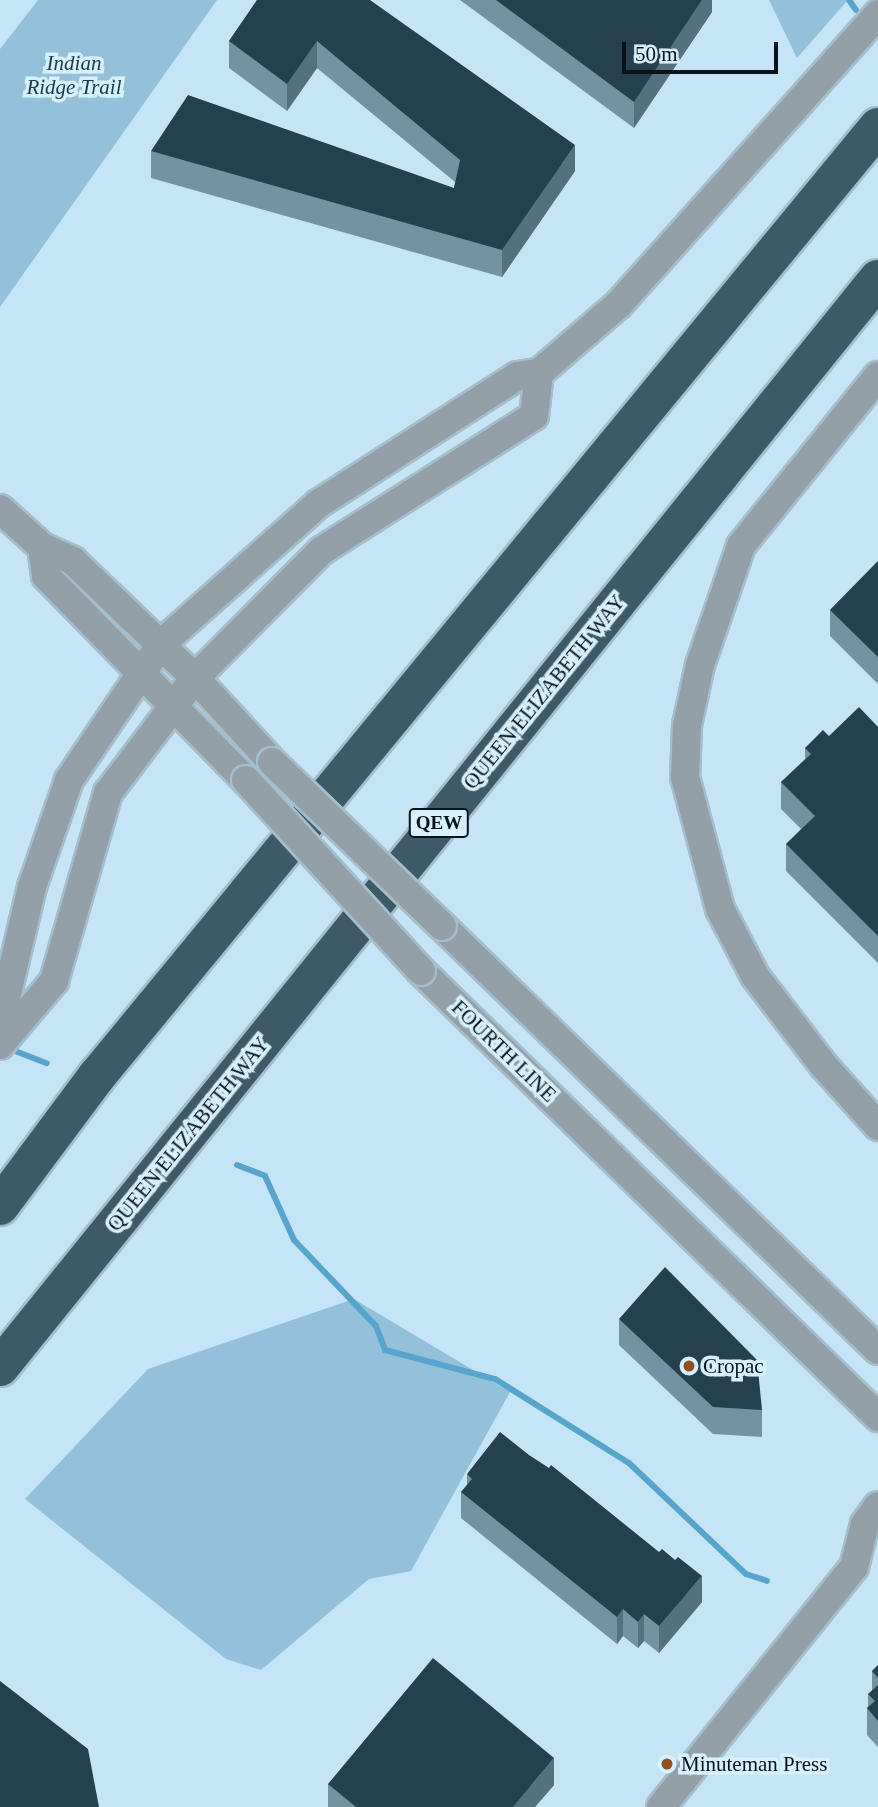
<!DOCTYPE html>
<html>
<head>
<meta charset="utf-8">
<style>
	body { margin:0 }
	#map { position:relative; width:878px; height:1807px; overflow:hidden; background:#c5e4f6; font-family:Georgia,serif }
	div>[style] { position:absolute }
	.green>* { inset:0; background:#94c1d9 }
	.stream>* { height:6px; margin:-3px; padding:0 3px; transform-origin:3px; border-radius:3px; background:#57a5cc }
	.roads { filter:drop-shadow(2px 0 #a3bece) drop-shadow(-2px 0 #a3bece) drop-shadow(0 2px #a3bece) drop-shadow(0 -2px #a3bece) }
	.minor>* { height:28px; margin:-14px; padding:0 14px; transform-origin:14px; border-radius:14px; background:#93a0a8 }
	.highway>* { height:38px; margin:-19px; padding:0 19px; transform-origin:19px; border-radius:19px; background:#3e5a69 }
	.bridges { filter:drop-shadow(2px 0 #a3bece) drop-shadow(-2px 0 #a3bece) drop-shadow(0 2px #a3bece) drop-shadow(0 -2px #a3bece) }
	.minor-bridge>* { height:28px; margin:-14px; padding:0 14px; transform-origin:14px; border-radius:14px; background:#93a0a8 }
	.wall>* { inset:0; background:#7592a2 }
	.shaded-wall>* { inset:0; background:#557180 }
	.building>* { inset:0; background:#25404e }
	.dots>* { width:19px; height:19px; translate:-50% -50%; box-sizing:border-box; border:4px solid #d7f0fe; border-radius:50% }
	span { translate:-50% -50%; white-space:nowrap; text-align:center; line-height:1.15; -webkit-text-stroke:7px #d7f0fe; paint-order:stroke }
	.shield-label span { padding:2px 5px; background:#d7f0fe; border:2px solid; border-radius:5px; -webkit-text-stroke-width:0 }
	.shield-label { font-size:19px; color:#081319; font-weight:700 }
	.park-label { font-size:21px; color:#1a3d4e; font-style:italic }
	.street-label { font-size:21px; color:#081319 }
	.poi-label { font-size:21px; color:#081319 }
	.left { translate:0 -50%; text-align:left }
	.scale { position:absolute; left:622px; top:42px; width:156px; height:32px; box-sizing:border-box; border:4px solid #081319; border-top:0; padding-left:9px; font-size:21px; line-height:24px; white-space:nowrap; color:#081319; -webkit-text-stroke:5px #d7f0fe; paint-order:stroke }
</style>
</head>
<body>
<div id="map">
	<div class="green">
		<div style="clip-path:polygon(38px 0,217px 0,0 307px,0 49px)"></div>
		<div style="clip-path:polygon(769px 0,848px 0,797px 58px)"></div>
		<div style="clip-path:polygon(354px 1299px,510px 1392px,411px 1571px,369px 1579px,261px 1670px,226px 1659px,25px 1499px,148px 1369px)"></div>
	</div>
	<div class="stream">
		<div style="left:849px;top:0;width:12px;rotate:55deg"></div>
		<div style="left:15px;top:1051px;width:34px;rotate:21deg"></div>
		<div style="left:237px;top:1165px;width:30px;rotate:21deg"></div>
		<div style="left:265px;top:1176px;width:70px;rotate:65.6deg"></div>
		<div style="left:294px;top:1240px;width:119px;rotate:46.4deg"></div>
		<div style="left:376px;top:1326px;width:26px;rotate:69deg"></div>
		<div style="left:385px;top:1350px;width:114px;rotate:14.8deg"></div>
		<div style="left:495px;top:1379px;width:158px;rotate:32.1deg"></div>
		<div style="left:629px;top:1463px;width:161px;rotate:43.5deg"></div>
		<div style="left:746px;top:1574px;width:22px;rotate:18deg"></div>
	</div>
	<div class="roads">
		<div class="minor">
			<div style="left:878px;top:376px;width:218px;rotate:128.9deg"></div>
			<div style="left:741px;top:546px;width:126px;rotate:109deg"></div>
			<div style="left:700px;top:665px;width:61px;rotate:102.2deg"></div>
			<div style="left:687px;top:725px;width:52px;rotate:92.2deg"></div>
			<div style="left:685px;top:777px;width:137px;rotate:75.1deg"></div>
			<div style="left:720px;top:909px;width:76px;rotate:62.4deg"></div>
			<div style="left:755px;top:976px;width:113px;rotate:52.5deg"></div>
			<div style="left:824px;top:1066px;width:81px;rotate:48deg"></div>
			<div style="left:0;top:509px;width:57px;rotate:42.1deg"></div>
			<div style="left:42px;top:547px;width:34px;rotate:24deg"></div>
			<div style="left:73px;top:561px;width:169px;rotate:43.8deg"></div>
			<div style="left:195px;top:678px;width:114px;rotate:47.5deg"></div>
			<div style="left:42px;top:547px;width:29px;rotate:82deg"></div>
			<div style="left:46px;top:576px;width:286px;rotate:45.6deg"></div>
			<div style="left:442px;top:926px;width:608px;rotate:44.2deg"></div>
			<div style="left:421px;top:971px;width:639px;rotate:44.3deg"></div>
			<div style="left:0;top:1023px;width:140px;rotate:-76.8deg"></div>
			<div style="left:32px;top:887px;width:113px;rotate:-70.9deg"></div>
			<div style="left:69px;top:780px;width:164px;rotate:-55.9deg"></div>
			<div style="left:161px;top:644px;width:210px;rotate:-41.7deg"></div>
			<div style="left:318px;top:504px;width:237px;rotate:-32.7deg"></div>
			<div style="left:517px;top:376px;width:22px;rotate:-8deg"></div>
			<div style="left:539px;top:373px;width:106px;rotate:-40.8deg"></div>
			<div style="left:619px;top:304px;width:389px;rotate:-48.2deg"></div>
			<div style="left:0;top:1045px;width:84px;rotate:-49.8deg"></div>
			<div style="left:54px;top:981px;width:196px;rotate:-74deg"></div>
			<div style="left:108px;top:793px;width:144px;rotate:-52.9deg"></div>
			<div style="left:195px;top:678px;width:179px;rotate:-45.2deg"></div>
			<div style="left:321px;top:551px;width:252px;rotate:-32.4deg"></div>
			<div style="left:534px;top:416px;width:43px;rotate:-83.4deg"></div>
			<div style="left:661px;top:1807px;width:308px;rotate:-51.2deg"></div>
			<div style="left:854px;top:1567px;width:44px;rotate:-75.7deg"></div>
			<div style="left:865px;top:1524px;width:22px;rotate:-54deg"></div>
		</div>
		<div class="highway">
			<div style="left:0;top:1206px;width:162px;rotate:-53.3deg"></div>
			<div style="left:97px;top:1076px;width:1229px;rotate:-50.55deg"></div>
			<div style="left:0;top:1367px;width:1398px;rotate:-51.1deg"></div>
		</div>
	</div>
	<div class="bridges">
		<div class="minor-bridge">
			<div style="left:272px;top:762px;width:236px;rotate:44deg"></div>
			<div style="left:246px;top:780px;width:259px;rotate:47.5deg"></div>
		</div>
	</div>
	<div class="wall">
		<div style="clip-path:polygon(257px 0,575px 171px,502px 277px,151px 178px,151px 151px,454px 188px,455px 182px,317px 68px,287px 111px,229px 68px,229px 41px)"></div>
		<div style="clip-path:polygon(460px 0,712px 0,712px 12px,634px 128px)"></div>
		<div style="clip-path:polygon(878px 561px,878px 684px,830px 636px,830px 610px)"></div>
		<div style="clip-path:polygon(878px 727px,878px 963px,786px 871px,786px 844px,801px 829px,781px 809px,781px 782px,805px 759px,805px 748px,829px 736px)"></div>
		<div style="clip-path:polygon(619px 1319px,762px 1410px,762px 1437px,713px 1434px,619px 1345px)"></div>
		<div style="clip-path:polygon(467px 1474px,702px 1602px,659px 1653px,644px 1641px,638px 1648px,623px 1636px,617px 1644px,461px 1518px,461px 1492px,467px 1485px)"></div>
		<div style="clip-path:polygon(878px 1665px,878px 1747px,867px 1735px,867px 1708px,868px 1707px,868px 1694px,872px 1691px,872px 1671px)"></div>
		<div style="clip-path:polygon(328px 1784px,554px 1785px,535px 1807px,328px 1807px)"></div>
	</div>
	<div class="shaded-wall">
		<div style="clip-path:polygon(702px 0,712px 0,712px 12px,634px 128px,634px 102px)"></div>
		<div style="clip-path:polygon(317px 41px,317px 68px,287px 111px,287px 84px)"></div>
		<div style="clip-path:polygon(575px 145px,575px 171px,502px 277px,502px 250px)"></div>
		<div style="clip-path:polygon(702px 1576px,702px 1602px,659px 1653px,659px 1626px)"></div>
		<div style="clip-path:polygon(623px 1609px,623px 1636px,617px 1644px,617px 1617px)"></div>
		<div style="clip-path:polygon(644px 1614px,644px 1641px,638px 1648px,638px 1622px)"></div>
		<div style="clip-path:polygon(554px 1758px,554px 1785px,535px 1807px,513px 1807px)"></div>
	</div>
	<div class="building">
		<div style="clip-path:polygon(257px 0,370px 0,575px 145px,502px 250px,151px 151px,188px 95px,454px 188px,460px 160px,317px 41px,287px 84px,229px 41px)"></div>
		<div style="clip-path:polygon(496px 0,702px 0,634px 102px)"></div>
		<div style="clip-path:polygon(878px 561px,878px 657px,830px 610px)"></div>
		<div style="clip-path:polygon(859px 707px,878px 727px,878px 936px,786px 844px,815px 816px,781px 782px,811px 754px,805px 748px,823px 730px,829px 736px)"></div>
		<div style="clip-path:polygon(665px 1267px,757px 1360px,762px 1410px,713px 1407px,619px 1319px)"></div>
		<div style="clip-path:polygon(500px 1432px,529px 1455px,549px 1468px,551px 1465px,659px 1552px,662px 1549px,675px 1560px,678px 1557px,702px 1576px,659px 1626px,644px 1614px,638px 1622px,623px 1609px,617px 1617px,461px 1492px,472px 1479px,467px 1474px)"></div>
		<div style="clip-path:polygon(433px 1658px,554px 1758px,513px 1807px,356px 1807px,328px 1784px)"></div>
		<div style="clip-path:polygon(878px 1665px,878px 1678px,872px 1671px)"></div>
		<div style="clip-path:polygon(0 1681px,88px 1749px,99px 1807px,0 1807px)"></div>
		<div style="clip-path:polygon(878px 1685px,878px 1721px,867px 1708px,875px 1701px,868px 1694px)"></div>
	</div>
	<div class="dots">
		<div style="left:689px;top:1366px;background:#934f21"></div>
		<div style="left:667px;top:1764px;background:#934f21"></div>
	</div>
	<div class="shield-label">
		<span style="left:439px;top:823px">QEW</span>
	</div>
	<div class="park-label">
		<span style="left:74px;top:75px">Indian<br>Ridge Trail</span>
	</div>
	<div class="street-label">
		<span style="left:544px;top:692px;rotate:-51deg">QUEEN ELIZABETH WAY</span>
		<span style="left:504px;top:1051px;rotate:44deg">FOURTH LINE</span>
		<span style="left:188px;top:1134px;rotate:-51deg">QUEEN ELIZABETH WAY</span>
	</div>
	<div class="poi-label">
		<span class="left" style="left:703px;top:1366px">Cropac</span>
		<span class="left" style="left:681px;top:1764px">Minuteman Press</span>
	</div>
	<div class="scale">50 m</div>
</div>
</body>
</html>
